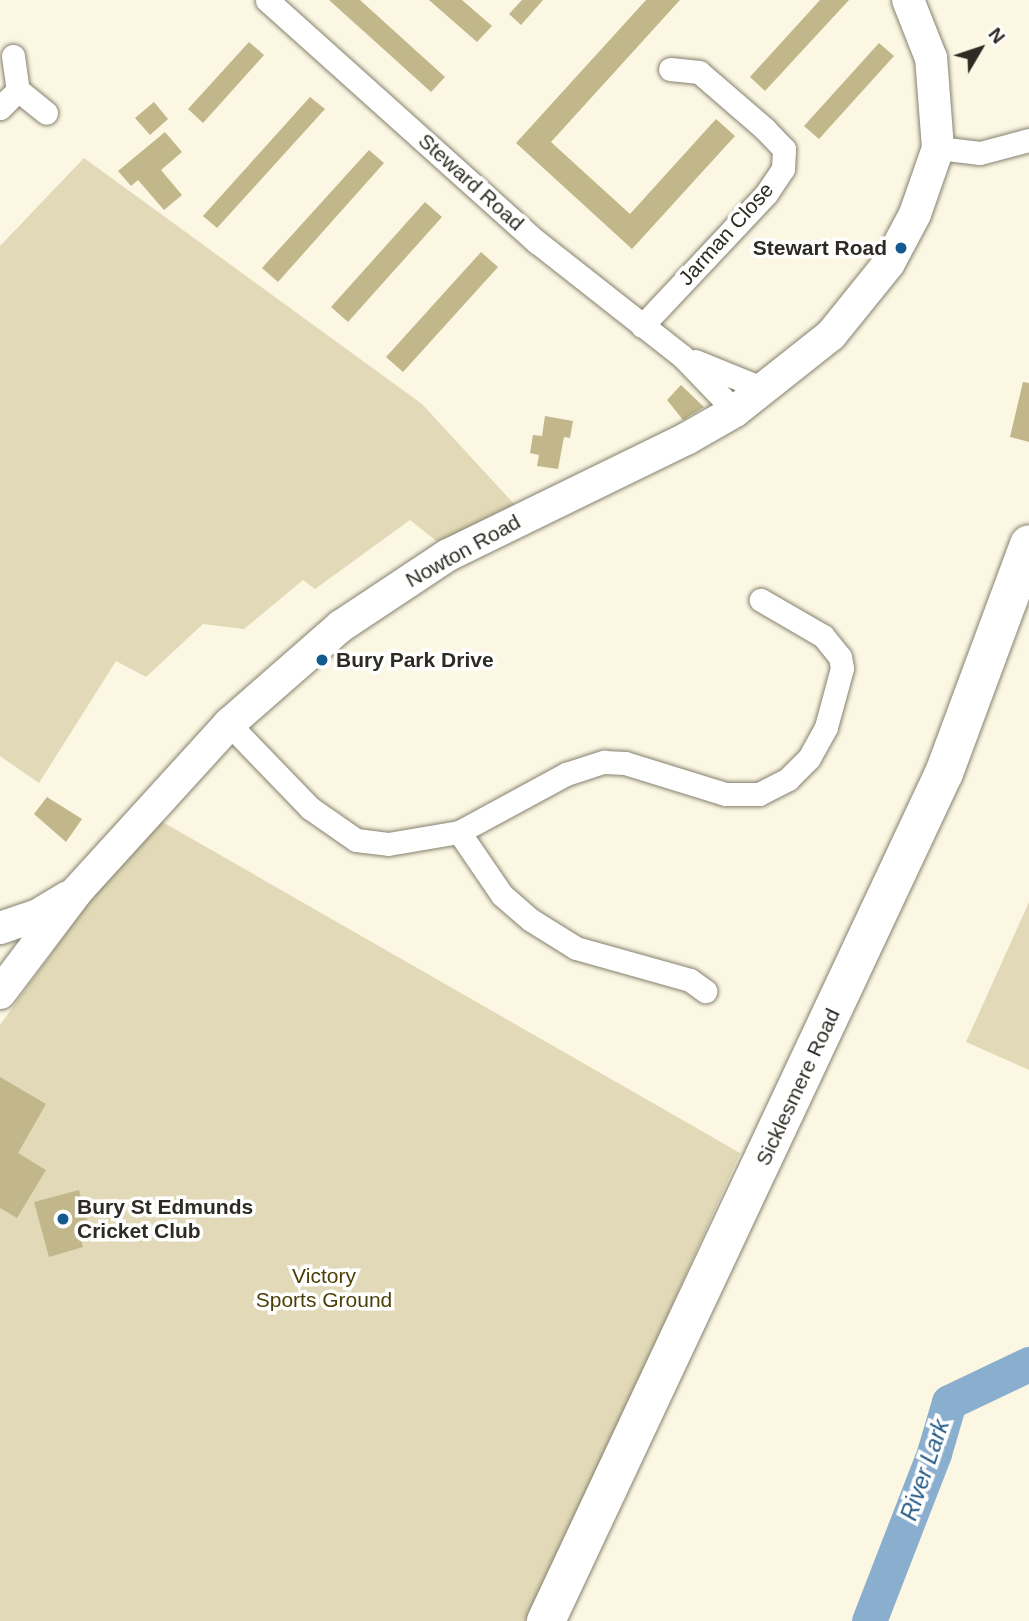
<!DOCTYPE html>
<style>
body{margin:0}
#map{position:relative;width:1029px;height:1621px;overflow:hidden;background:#fcf7e3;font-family:Helvetica,sans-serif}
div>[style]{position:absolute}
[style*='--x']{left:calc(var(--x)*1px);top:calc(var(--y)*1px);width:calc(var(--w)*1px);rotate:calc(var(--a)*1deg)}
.green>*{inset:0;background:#e1d9b7}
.river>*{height:35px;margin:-17.5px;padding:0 17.5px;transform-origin:17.5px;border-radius:17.5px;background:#8aaece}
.building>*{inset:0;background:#c1b78a}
.roads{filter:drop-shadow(0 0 2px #85816f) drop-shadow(0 0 2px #85816f)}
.street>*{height:23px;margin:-11.5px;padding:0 11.5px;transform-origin:11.5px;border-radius:11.5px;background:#fff}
.secondary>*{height:32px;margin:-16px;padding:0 16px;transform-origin:16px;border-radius:16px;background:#fff}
.highway>*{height:38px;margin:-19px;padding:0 19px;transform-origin:19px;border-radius:19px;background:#fff}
.dots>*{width:19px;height:19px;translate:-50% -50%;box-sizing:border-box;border:4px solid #fff;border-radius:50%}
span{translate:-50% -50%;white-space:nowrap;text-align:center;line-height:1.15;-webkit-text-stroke:7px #fff;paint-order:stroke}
.street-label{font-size:21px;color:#2d2b23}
.poi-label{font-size:21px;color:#2d2b23;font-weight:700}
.right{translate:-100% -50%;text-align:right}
.left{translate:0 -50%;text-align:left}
.park-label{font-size:21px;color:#4b3f05}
.water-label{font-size:23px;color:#235a86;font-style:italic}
.north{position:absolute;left:945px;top:14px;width:70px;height:70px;-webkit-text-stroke:5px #fff;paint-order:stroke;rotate:51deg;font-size:19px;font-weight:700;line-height:28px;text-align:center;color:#2d2b23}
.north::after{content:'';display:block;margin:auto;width:24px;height:32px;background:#2d2b23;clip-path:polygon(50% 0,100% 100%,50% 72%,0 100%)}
</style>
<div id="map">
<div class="green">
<div style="clip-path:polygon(84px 158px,422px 404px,517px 507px,439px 543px,410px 520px,315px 589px,303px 580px,244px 629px,203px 624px,146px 677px,116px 661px,39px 783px,0 756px,0 246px)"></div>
<div style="clip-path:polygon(159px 820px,740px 1153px,586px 1499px,525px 1621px,0 1621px,0 1025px,95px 893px)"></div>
<div style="clip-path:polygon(1029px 902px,1029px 1070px,966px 1042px)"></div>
</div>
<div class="river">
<div style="--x:869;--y:1621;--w:180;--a:-68.8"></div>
<div style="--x:934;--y:1453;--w:53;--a:-73.6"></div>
<div style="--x:949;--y:1402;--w:89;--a:-25.4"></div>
</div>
<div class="building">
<div style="clip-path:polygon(329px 0,360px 0,445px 77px,431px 92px)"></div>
<div style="clip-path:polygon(429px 0,462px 0,492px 26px,477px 42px)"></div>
<div style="clip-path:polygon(522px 0,543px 0,521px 25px,509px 14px)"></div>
<div style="clip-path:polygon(646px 0,680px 0,551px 142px,630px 214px,716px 119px,735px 136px,632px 249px,516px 143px)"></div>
<div style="clip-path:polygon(820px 0,849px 0,765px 91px,750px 77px)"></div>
<div style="clip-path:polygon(249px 42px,264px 55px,203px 123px,188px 109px)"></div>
<div style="clip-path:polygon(879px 43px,894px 56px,819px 139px,804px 126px)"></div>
<div style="clip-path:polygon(310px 97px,325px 109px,217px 228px,203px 216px)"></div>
<div style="clip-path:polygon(154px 102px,168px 119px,150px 135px,135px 118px)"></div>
<div style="clip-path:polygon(165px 132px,182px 152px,161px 170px,182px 195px,164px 210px,138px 180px,131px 186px,118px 171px)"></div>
<div style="clip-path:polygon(369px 150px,384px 163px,278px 282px,262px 268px)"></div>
<div style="clip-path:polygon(425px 202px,442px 217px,348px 322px,331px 307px)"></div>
<div style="clip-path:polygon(481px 252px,498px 267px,403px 372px,386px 357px)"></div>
<div style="clip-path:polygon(1023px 382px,1029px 383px,1029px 442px,1010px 437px)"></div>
<div style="clip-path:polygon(681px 385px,704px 407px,683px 420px,667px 400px)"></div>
<div style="clip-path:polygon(545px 416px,573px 421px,570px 438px,564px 437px,558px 469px,537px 466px,539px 455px,530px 453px,533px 435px,542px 436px)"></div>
<div style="clip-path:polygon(47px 797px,82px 819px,66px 842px,34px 814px)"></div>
<div style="clip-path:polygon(0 1077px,46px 1104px,18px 1153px,46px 1170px,17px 1218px,0 1208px)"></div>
<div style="clip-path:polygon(79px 1190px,89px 1225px,77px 1228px,83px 1247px,49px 1257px,34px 1202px)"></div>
</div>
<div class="roads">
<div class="street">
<div style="--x:267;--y:0;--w:363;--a:41.9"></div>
<div style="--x:537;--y:242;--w:184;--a:38.2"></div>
<div style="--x:682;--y:356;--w:76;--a:46.1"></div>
<div style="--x:13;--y:56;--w:34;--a:82"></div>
<div style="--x:18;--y:90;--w:36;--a:39"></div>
<div style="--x:0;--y:108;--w:25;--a:-45"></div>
<div style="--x:938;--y:148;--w:42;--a:6.8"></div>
<div style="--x:980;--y:153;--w:51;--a:-14.9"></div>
<div style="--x:642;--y:326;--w:181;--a:-46.8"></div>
<div style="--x:766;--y:194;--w:30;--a:-56"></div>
<div style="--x:783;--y:169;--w:20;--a:-87"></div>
<div style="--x:784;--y:149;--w:28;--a:-134"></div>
<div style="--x:765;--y:129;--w:87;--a:-139.2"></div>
<div style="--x:699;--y:72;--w:29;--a:-174"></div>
<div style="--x:695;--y:361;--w:74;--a:22.1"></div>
<div style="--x:229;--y:724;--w:117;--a:46"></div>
<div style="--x:310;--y:808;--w:56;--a:34.8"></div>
<div style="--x:356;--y:840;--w:32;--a:7"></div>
<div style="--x:388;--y:844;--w:72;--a:-9.6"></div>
<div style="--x:459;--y:832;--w:122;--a:-28.5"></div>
<div style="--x:566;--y:774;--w:40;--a:-18"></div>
<div style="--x:604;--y:762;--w:21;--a:3"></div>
<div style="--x:625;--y:763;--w:105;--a:17.2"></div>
<div style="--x:725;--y:794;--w:34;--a:0"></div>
<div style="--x:759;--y:794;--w:33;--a:-27"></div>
<div style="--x:788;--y:779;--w:30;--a:-45"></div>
<div style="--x:809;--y:758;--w:35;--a:-61"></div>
<div style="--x:826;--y:727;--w:61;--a:-74.8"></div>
<div style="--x:842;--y:668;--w:11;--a:-100"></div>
<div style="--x:840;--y:657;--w:27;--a:-129"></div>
<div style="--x:823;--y:636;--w:72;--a:-149.9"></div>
<div style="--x:459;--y:832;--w:76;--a:55.7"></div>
<div style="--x:502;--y:895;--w:38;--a:41"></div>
<div style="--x:531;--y:920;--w:53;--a:31.9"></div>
<div style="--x:576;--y:948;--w:118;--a:15.7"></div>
<div style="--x:690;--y:980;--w:19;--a:36"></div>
</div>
<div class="secondary">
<div style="--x:0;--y:928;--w:40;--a:-18.9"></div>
<div style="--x:38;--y:915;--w:35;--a:-31"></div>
<div style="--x:0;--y:993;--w:129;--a:-52.9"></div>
<div style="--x:78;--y:890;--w:224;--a:-47.7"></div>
<div style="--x:229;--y:724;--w:149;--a:-41.2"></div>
<div style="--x:341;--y:626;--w:128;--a:-33.6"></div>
<div style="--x:448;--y:555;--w:265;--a:-26"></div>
<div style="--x:686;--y:439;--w:56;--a:-29.7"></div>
<div style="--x:735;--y:411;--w:122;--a:-38.4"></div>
<div style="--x:831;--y:335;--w:92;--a:-51.1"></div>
<div style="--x:889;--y:263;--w:55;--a:-62"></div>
<div style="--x:915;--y:214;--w:70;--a:-70.8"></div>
<div style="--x:938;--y:148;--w:90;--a:-94.4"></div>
<div style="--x:931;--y:58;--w:62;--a:-111.6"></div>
</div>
<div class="highway">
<div style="--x:546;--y:1621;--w:937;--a:-64.86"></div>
<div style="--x:944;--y:773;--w:244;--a:-69.6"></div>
</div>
</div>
<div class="dots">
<div style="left:901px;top:248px;background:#135b8f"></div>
<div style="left:322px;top:660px;background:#135b8f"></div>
<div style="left:63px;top:1219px;background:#135b8f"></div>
</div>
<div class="street-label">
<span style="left:471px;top:182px;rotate:42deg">Steward Road</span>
<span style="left:726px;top:234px;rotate:-48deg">Jarman Close</span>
<span style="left:463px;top:551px;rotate:-29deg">Nowton Road</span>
<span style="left:798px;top:1087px;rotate:-65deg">Sicklesmere Road</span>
</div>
<div class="poi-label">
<span class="right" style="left:887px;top:248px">Stewart Road</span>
<span class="left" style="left:336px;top:660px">Bury Park Drive</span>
<span class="left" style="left:77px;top:1219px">Bury St Edmunds<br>Cricket Club</span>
</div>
<div class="park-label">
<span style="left:324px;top:1288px">Victory<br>Sports Ground</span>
</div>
<div class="water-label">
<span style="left:925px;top:1470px;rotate:-71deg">River Lark</span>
</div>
<div class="north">N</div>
</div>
